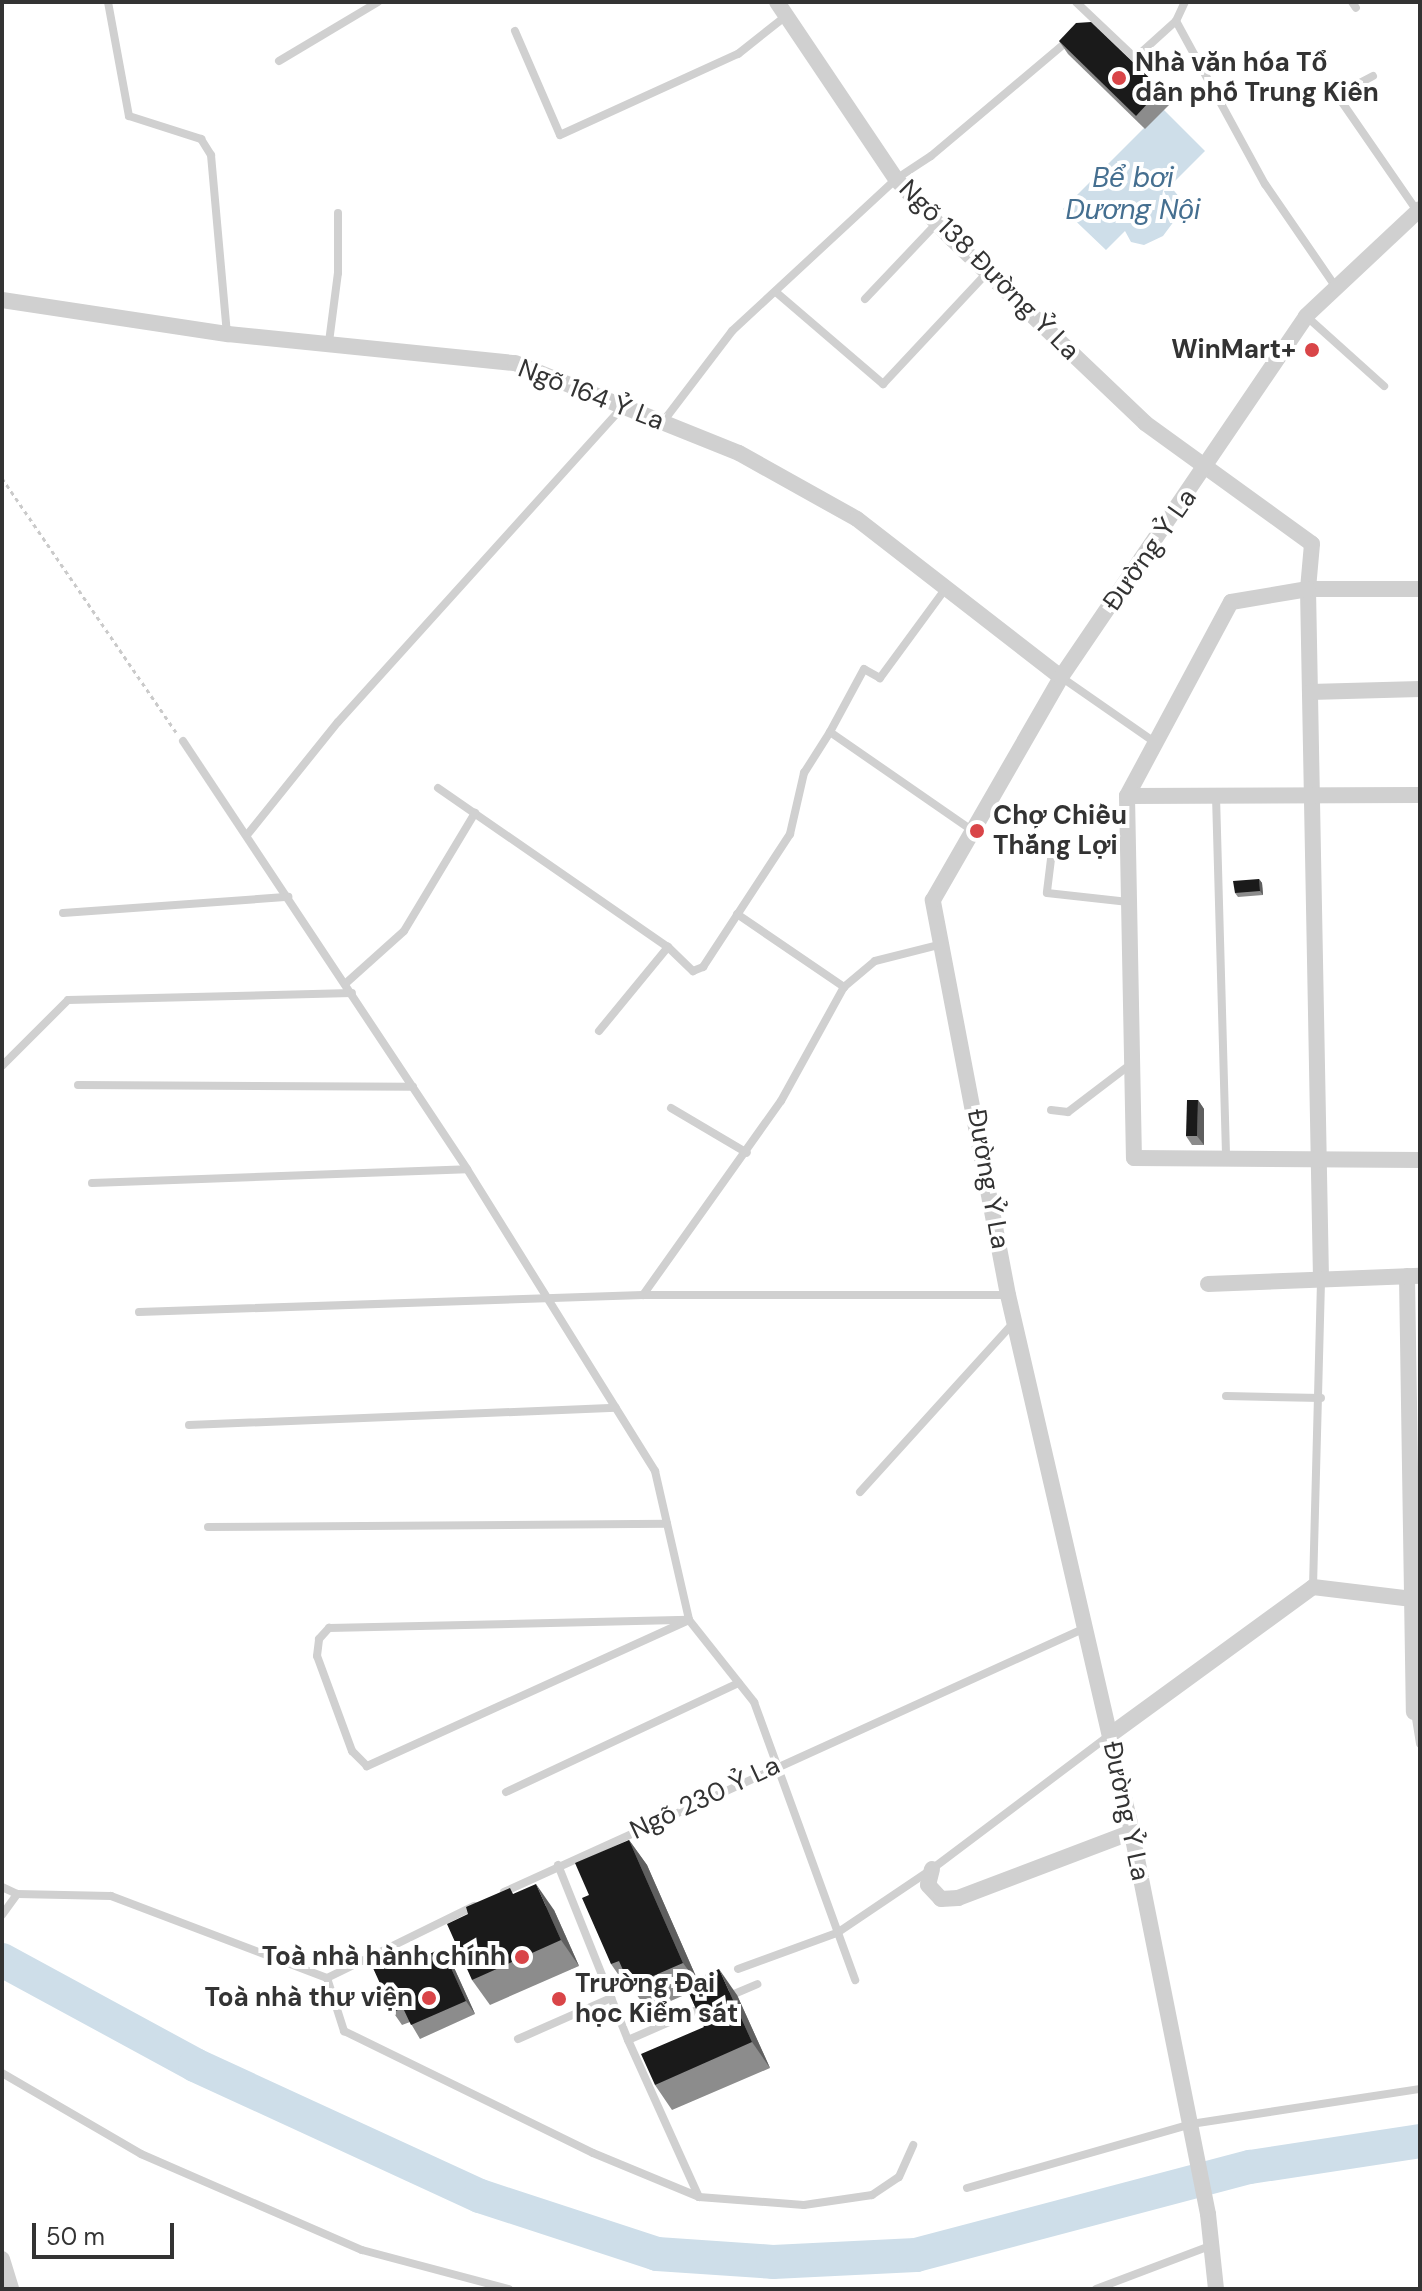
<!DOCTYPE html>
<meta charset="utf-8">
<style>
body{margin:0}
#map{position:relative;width:1422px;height:2291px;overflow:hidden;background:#fff;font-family:"DM Sans",sans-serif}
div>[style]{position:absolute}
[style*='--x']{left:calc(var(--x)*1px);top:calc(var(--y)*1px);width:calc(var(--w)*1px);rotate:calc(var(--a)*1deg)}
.water>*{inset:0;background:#cedee9}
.river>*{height:34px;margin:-17px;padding:0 17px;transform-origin:17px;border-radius:17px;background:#cedee9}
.path>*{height:3px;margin-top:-1.5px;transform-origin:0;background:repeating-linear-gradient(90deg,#cacaca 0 4px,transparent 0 8px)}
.service>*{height:8px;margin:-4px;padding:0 4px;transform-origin:4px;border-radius:4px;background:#d0d0d0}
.minor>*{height:16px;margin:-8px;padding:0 8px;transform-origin:8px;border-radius:8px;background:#d0d0d0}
.wall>*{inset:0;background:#8c8c8c}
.shaded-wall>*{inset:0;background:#5f5f5f}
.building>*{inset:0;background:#1a1a1a}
.dots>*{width:22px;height:22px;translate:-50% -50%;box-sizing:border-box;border:4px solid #fff;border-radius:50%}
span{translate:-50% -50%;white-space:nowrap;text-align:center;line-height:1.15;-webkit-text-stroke:8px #fff;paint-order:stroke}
.poi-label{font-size:26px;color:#333;font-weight:700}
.left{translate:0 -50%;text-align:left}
.right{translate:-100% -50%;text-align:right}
.street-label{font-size:26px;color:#333}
.water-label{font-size:28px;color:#456f90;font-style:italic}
.frame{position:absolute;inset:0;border:4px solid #333;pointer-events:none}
.scale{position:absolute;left:32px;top:2223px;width:142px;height:36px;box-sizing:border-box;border:4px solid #333;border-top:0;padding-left:10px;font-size:24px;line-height:28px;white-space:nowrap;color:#333;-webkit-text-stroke:6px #fff;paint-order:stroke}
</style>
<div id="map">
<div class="water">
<div style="clip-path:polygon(1163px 109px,1205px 151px,1170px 186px,1186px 205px,1163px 236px,1144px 245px,1131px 242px,1125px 231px,1106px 250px,1063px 209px)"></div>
</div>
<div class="river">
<div style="--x:2;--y:1960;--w:220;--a:28.5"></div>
<div style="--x:195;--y:2065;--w:314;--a:24.7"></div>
<div style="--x:480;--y:2196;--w:186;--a:18.1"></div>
<div style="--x:657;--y:2254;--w:116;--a:3.9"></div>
<div style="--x:773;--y:2262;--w:143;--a:-2.8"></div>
<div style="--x:916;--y:2255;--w:345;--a:-14.8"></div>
<div style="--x:1250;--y:2167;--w:172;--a:-8.7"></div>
</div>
<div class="path">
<div style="--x:2;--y:478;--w:308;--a:55.6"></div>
</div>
<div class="service">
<div style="--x:108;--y:2;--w:116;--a:79.6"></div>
<div style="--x:129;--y:116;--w:76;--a:17.7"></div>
<div style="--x:201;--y:139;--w:19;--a:58"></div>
<div style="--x:211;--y:155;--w:179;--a:84.9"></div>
<div style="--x:1076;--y:2;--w:81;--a:43.5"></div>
<div style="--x:1135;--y:58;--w:55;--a:-42.1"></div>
<div style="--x:1176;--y:21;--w:21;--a:-65"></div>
<div style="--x:1352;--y:2;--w:7;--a:56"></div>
<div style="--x:1176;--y:21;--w:186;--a:61.4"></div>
<div style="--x:1265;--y:184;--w:124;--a:55.5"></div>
<div style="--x:515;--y:31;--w:113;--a:66.6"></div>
<div style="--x:560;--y:135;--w:196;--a:-24.5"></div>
<div style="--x:738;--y:54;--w:61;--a:-38.4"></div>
<div style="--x:279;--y:61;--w:115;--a:-30.8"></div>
<div style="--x:1373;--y:76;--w:41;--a:152.2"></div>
<div style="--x:1337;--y:95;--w:141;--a:55.4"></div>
<div style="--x:777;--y:293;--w:140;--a:40.6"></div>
<div style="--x:883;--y:384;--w:152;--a:-46.9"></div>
<div style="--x:865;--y:299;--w:105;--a:-46.5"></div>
<div style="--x:1306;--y:316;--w:105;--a:41.9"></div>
<div style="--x:329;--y:342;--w:70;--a:-82.6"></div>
<div style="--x:338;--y:273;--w:60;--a:-90"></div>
<div style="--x:662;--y:423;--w:116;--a:-52.7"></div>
<div style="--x:732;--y:331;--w:224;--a:-42.8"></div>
<div style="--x:896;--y:179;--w:42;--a:-33.3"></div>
<div style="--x:931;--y:156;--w:182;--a:-40.1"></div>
<div style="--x:946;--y:588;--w:112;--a:126.3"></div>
<div style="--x:880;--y:678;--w:18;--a:-151"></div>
<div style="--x:864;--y:669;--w:72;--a:118.4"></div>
<div style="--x:830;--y:732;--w:170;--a:34.7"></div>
<div style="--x:1061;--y:677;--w:116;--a:34.8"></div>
<div style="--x:183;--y:741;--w:514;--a:56.43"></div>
<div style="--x:467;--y:1169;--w:356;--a:58.1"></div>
<div style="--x:655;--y:1471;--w:153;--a:77.1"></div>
<div style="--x:689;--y:1620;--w:105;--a:51.6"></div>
<div style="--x:754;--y:1702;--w:296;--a:70"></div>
<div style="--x:438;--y:788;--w:280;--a:34.7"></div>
<div style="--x:668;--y:947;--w:35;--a:44"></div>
<div style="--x:693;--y:971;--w:11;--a:-22"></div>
<div style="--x:703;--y:967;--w:159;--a:-56.8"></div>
<div style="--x:790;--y:834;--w:63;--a:-77.1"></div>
<div style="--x:804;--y:773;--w:49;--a:-57.6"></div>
<div style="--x:1216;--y:796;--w:363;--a:88.4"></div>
<div style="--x:247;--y:835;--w:145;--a:-51.2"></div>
<div style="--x:338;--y:722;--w:426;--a:-47.9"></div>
<div style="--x:1051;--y:859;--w:34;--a:97"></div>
<div style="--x:1047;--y:893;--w:82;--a:6.3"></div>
<div style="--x:63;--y:913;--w:226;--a:-4.1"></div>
<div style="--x:737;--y:914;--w:130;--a:34.3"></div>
<div style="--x:345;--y:984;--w:79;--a:-41.9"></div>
<div style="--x:404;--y:931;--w:138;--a:-59"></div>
<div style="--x:599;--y:1031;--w:109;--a:-50.6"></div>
<div style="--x:2;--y:1066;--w:93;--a:-45"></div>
<div style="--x:68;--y:1000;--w:284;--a:-1.4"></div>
<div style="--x:78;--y:1085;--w:335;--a:0.3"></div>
<div style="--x:671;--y:1108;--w:88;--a:30.6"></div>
<div style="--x:1051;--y:1110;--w:17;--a:7"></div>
<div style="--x:1068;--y:1112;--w:79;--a:-37.3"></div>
<div style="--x:92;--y:1183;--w:375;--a:-2.1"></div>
<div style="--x:643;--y:1295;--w:238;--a:-54.6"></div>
<div style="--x:781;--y:1101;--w:130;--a:-61.1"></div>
<div style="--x:844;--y:987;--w:40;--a:-40"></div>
<div style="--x:875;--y:961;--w:69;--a:-14.2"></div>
<div style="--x:139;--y:1312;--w:504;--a:-1.93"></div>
<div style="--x:643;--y:1295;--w:365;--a:0"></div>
<div style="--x:1226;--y:1396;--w:95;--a:1.2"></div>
<div style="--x:189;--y:1425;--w:427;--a:-2.3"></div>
<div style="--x:860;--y:1492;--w:229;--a:-47.8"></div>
<div style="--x:208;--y:1527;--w:459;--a:-0.4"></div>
<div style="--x:1313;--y:1587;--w:307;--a:-88.5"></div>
<div style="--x:689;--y:1620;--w:354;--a:155.6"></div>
<div style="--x:367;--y:1766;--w:21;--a:-135"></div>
<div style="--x:352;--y:1751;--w:101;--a:-110.2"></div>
<div style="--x:317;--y:1656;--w:17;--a:-83"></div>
<div style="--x:319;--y:1639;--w:15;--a:-48"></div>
<div style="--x:329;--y:1628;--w:360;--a:-1.3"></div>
<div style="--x:1415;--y:1712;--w:32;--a:81"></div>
<div style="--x:506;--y:1792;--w:257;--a:-25.1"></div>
<div style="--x:558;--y:1865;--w:188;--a:68.2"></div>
<div style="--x:628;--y:2040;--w:172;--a:65.7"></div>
<div style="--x:2;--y:1887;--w:17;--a:25"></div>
<div style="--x:17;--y:1894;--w:94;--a:1.2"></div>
<div style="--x:111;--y:1896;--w:231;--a:20.8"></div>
<div style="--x:504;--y:1892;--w:638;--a:-24.44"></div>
<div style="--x:2;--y:1915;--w:26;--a:-54"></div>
<div style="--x:738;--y:1969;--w:105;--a:-20"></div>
<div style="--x:837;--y:1933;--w:115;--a:-34"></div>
<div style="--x:932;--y:1869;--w:223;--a:-37"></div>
<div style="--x:327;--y:1978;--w:164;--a:-26.1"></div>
<div style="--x:327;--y:1978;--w:56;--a:72.2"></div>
<div style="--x:344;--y:2031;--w:277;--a:26.1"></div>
<div style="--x:593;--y:2153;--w:115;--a:22.5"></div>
<div style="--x:699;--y:2197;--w:105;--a:4.4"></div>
<div style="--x:804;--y:2205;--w:69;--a:-8.4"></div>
<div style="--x:872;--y:2195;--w:32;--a:-34"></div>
<div style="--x:899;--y:2177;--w:35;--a:-66"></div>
<div style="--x:727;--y:1997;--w:33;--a:-23"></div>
<div style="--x:518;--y:2039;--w:102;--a:-23.8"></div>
<div style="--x:628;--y:2040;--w:83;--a:-23.5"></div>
<div style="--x:2;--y:2073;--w:161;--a:30.2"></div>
<div style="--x:141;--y:2154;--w:241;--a:23.5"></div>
<div style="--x:362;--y:2250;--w:152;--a:14.9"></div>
<div style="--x:967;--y:2188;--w:233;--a:-15.9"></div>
<div style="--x:1191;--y:2124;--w:232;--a:-8.7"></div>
<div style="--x:1096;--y:2289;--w:122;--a:-20.7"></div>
</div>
<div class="minor">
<div style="--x:777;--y:2;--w:213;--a:56.1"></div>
<div style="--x:896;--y:179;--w:82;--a:47"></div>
<div style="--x:952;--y:239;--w:267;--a:43.6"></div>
<div style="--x:1145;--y:423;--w:206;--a:35.9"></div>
<div style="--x:1312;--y:544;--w:45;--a:95.1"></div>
<div style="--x:1308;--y:589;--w:688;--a:88.92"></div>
<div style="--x:2;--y:300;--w:229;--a:8.6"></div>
<div style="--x:228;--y:334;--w:288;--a:5.8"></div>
<div style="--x:515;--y:363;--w:241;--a:21.9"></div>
<div style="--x:739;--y:453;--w:135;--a:29.2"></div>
<div style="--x:857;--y:519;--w:258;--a:37.8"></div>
<div style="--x:1420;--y:589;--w:112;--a:180"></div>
<div style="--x:1308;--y:589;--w:78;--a:170.4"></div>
<div style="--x:1231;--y:602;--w:220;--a:118.2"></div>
<div style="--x:1127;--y:796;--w:362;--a:88.9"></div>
<div style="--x:1134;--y:1158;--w:286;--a:0.4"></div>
<div style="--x:1310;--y:692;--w:110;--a:-1.6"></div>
<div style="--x:1127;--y:796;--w:293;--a:-0.2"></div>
<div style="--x:1407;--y:1276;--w:436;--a:89.1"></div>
<div style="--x:1208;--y:1284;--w:212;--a:-2.2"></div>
<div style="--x:1110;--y:1735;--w:251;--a:-36.1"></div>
<div style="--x:1313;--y:1587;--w:100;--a:6.9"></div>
<div style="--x:932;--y:1869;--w:16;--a:104"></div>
<div style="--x:928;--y:1885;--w:19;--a:47"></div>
<div style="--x:941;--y:1899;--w:17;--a:-3"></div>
<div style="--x:958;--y:1898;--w:186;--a:-20.8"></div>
<div style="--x:2;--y:2259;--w:31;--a:73"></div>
<div style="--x:1216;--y:2289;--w:75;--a:-96.1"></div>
<div style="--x:1208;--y:2214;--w:389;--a:-101.3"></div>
<div style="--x:1132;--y:1832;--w:551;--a:-103"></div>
<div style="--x:1008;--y:1295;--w:402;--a:-100.8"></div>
<div style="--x:933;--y:900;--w:257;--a:-60.1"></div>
<div style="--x:1061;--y:677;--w:436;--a:-55.8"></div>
<div style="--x:1306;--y:316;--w:156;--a:-43.2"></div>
</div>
<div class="wall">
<div style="clip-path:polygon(1059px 41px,1161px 89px,1171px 103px,1145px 129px,1068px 54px)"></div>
<div style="clip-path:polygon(1259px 879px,1262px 883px,1263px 895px,1238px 897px,1235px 893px)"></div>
<div style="clip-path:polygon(1198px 1100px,1204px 1109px,1204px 1145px,1192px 1145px,1186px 1136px)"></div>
<div style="clip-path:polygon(629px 1840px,647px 1865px,697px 1979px,737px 1995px,770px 2068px,672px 2110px,655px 2085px,704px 2027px,689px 1993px,648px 2011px,632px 1988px,629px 1990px,611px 1964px,589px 1895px)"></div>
<div style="clip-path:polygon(515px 1894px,554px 1910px,579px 1966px,490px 2005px,472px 1980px)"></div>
<div style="clip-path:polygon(417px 1949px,422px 1957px,451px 1961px,475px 2014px,420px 2039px,410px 2022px,402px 2025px,393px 2012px)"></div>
</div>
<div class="shaded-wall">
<div style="clip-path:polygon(1259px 879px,1262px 883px,1263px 895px,1260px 891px)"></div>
<div style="clip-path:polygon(1198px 1100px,1204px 1109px,1204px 1145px,1197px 1136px)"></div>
<div style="clip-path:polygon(629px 1840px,647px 1865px,701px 1988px,683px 1963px)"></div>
<div style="clip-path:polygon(536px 1884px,554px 1910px,579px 1966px,561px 1940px)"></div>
<div style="clip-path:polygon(442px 1948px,451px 1961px,475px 2014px,466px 2001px)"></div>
<div style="clip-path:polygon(719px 1969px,737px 1995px,770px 2068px,752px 2042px)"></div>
</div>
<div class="building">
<div style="clip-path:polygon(1091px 22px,1161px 89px,1136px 116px,1059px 41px,1076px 23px)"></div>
<div style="clip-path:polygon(1259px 879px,1260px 891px,1235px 893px,1233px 881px)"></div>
<div style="clip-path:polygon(1187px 1100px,1198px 1100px,1197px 1136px,1186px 1136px)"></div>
<div style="clip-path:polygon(629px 1840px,683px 1963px,630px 1986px,619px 1961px,611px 1964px,582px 1898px,589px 1895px,575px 1863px)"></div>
<div style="clip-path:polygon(536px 1884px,561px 1940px,472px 1980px,447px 1924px,468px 1914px,466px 1907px,510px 1888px,513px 1894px)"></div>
<div style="clip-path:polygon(442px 1948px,466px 2001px,411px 2025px,403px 2008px,393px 2012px,373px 1968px,417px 1949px,421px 1958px)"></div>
<div style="clip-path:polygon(719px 1969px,752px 2042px,655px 2085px,641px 2054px,704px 2027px,685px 1984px)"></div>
</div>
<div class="dots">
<div style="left:1119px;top:78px;background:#d94548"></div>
<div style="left:1312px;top:350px;background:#d94548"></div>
<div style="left:977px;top:831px;background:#d94548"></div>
<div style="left:522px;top:1957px;background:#d94548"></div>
<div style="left:429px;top:1998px;background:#d94548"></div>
<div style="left:559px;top:1999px;background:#d94548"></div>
</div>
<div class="poi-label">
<span class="left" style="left:1135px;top:78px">Nhà văn hóa Tổ<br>dân phố Trung Kiên</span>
<span class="right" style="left:1296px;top:350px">WinMart+</span>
<span class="left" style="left:993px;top:831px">Chợ Chiều<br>Thắng Lợi</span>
<span class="right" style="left:506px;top:1957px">Toà nhà hành chính</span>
<span class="left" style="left:575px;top:1999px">Trường Đại<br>học Kiểm sát</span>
<span class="right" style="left:413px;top:1998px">Toà nhà thư viện</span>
</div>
<div class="street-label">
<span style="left:989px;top:270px;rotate:45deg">Ngõ 138 Đường Ỷ La</span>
<span style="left:591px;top:395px;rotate:21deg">Ngõ 164 Ỷ La</span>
<span style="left:1150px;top:550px;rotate:-55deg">Đường Ỷ La</span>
<span style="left:988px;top:1179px;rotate:80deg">Đường Ỷ La</span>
<span style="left:705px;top:1798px;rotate:-25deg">Ngõ 230 Ỷ La</span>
<span style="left:1126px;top:1811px;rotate:78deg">Đường Ỷ La</span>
</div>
<div class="water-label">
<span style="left:1133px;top:194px">Bể bơi<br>Dương Nội</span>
</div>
<div class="frame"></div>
<div class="scale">50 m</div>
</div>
